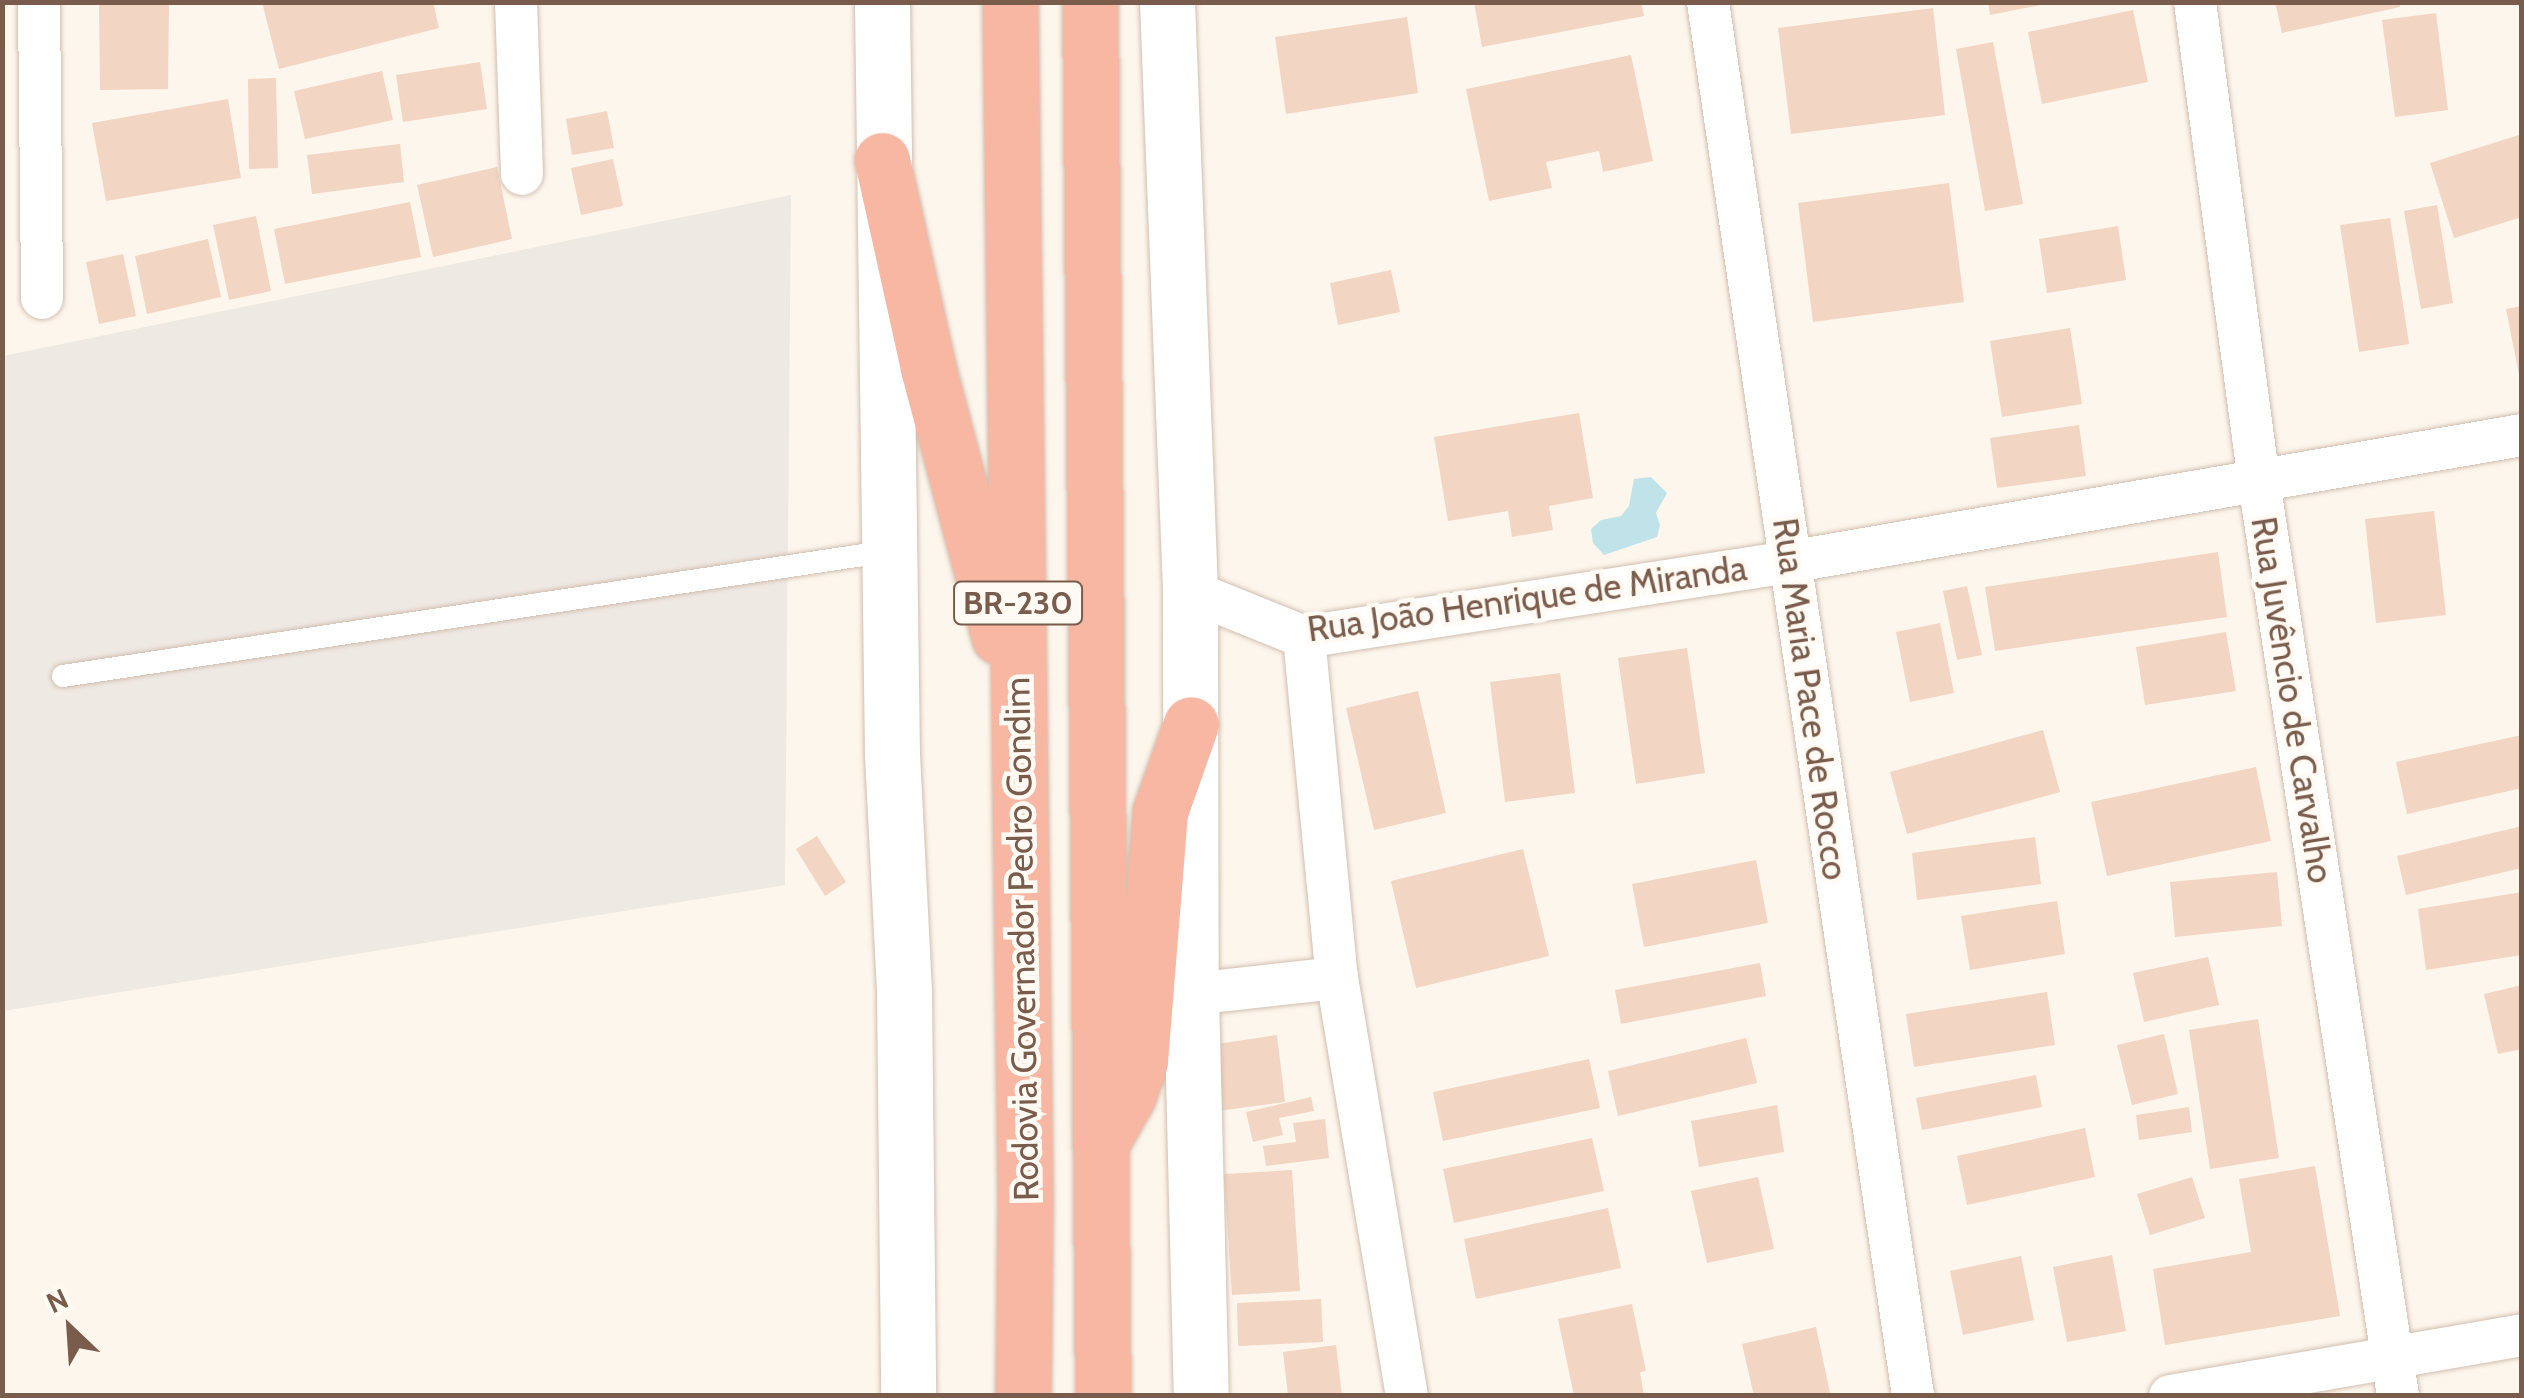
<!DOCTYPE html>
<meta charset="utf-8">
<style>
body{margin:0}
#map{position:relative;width:2524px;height:1398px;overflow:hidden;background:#fdf6ec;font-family:Cabin,sans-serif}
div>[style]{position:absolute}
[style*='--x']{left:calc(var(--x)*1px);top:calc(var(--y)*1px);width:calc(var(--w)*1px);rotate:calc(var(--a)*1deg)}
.industrial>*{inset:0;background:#efe9e4}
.water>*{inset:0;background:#bfe3e8}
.building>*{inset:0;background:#f3d5c3}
.roads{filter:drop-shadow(0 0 2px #d1beb0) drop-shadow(0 0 2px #d1beb0)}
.lane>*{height:22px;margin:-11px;padding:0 11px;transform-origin:11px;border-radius:11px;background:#fff}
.street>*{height:42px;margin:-21px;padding:0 21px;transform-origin:21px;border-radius:21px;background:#fff}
.secondary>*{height:55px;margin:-27.5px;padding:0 27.5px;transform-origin:27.5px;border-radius:27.5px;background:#fff}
.highway>*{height:55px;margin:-27.5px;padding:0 27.5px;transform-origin:27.5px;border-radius:27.5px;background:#f7b7a3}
span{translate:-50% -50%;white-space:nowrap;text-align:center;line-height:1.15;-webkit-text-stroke:9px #fffaf3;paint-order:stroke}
.shield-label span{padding:2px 8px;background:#fffaf3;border:2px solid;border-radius:8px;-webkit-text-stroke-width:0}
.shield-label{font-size:32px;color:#7a5c4d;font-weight:700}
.street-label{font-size:35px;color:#7a5c4d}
.frame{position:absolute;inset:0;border:5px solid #7a5c4d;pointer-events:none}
.north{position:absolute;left:20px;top:1278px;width:100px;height:100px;-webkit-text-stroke:8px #fffaf3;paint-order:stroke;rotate:335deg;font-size:28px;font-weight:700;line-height:40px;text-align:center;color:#7a5c4d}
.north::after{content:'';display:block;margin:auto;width:35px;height:45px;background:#7a5c4d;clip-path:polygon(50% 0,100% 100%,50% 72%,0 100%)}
</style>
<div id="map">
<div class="industrial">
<div style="clip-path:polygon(791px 195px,785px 885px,3px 1011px,3px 356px)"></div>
</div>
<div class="water">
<div style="clip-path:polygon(1651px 477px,1667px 493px,1656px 513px,1660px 525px,1657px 537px,1604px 555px,1593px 543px,1591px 529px,1601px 520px,1621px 516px,1629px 506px,1634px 479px)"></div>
</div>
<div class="building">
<div style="clip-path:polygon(99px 2px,169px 2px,168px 89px,100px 90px)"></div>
<div style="clip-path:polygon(262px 2px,433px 2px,439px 28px,279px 69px)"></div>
<div style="clip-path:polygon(1474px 2px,1641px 2px,1644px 16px,1482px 47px)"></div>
<div style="clip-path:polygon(1988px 2px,2046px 2px,2046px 4px,1990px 15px)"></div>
<div style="clip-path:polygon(2275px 2px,2399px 2px,2400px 7px,2282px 33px)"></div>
<div style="clip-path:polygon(1933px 8px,1945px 115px,1791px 134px,1778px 28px)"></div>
<div style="clip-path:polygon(2133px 10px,2148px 82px,2042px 104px,2028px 32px)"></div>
<div style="clip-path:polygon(2436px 13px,2448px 110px,2395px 117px,2382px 20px)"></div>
<div style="clip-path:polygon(1407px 17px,1418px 93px,1286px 114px,1275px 37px)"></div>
<div style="clip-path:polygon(1993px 42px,2023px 204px,1985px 211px,1956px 49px)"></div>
<div style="clip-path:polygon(1631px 55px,1653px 161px,1603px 172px,1599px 151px,1546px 162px,1552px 188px,1489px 201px,1466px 89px)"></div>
<div style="clip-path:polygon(480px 62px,487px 109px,403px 122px,396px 75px)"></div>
<div style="clip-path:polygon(382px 71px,393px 120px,305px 139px,294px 91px)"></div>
<div style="clip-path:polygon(276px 78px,278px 168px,249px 169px,248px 79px)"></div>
<div style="clip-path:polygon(228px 99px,241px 178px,106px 201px,92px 123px)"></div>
<div style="clip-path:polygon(607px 111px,614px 148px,572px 155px,566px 119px)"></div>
<div style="clip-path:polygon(2522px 134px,2522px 217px,2454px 238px,2430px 163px)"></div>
<div style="clip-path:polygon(400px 144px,404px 182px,312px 194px,307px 155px)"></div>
<div style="clip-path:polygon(613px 159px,623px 206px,581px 215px,571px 168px)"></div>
<div style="clip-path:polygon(497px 167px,512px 239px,433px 257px,417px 185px)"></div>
<div style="clip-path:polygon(1949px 183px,1964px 302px,1813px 322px,1798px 203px)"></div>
<div style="clip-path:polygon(410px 202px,421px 257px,285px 284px,274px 229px)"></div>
<div style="clip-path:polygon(2437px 205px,2453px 303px,2421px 309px,2404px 211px)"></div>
<div style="clip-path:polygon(256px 216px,271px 291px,229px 300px,213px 225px)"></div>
<div style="clip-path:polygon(2390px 218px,2409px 344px,2359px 352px,2340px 225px)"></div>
<div style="clip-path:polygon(2118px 226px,2126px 280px,2047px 293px,2039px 239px)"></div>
<div style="clip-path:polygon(208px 239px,221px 297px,147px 314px,135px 256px)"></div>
<div style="clip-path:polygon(123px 254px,136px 316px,99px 324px,86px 262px)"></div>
<div style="clip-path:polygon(1391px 270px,1400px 312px,1338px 325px,1330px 283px)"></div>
<div style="clip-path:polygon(2522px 306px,2522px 380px,2520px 380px,2506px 309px)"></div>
<div style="clip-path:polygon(2070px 328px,2082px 404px,2002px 417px,1990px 341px)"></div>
<div style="clip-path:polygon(1579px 413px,1593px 498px,1549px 506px,1553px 530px,1512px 537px,1508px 511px,1448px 521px,1434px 437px)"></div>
<div style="clip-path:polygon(2079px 425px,2086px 476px,1997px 488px,1990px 438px)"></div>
<div style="clip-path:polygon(2434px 511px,2446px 615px,2376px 623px,2365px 519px)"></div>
<div style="clip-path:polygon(2218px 552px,2227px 617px,1995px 651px,1985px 587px)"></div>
<div style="clip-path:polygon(1967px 586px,1982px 655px,1957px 660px,1943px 591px)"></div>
<div style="clip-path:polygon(1940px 623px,1954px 693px,1910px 702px,1896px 632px)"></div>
<div style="clip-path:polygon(2226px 632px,2236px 691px,2145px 705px,2136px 647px)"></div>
<div style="clip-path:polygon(1687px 648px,1705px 773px,1636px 784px,1618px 658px)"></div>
<div style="clip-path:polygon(1560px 673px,1575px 793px,1505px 802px,1490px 682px)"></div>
<div style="clip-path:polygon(1418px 691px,1446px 813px,1374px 830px,1346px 708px)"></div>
<div style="clip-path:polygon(2043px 730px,2060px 792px,1907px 834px,1890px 772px)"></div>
<div style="clip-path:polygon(2522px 735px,2522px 788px,2407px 814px,2396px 762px)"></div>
<div style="clip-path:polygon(2256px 767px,2271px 841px,2107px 876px,2091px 802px)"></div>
<div style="clip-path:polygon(2522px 826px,2522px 868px,2406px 895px,2397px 856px)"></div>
<div style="clip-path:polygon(817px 836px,846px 882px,825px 896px,796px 849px)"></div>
<div style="clip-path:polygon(2035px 837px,2041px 884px,1917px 900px,1912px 853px)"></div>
<div style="clip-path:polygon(1523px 849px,1549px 956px,1416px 988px,1391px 881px)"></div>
<div style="clip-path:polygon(1756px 860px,1768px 923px,1644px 947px,1632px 884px)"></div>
<div style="clip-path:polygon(2277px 872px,2282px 926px,2175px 937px,2170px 882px)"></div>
<div style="clip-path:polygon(2522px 892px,2522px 955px,2426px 970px,2418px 909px)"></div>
<div style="clip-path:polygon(2057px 901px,2065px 954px,1970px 970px,1961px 916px)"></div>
<div style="clip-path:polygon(2208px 957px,2219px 1005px,2144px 1022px,2133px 973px)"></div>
<div style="clip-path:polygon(1760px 963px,1766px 996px,1621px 1024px,1615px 990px)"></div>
<div style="clip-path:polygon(2522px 985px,2522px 1049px,2498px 1054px,2484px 994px)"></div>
<div style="clip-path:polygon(2047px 992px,2055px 1045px,1914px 1067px,1906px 1014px)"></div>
<div style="clip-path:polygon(2258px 1019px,2279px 1158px,2210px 1169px,2189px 1030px)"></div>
<div style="clip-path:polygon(2164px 1034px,2178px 1094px,2132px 1105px,2117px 1045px)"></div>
<div style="clip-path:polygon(1277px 1035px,1285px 1102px,1218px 1111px,1210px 1045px)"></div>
<div style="clip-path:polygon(1746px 1038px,1757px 1083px,1618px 1116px,1608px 1071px)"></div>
<div style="clip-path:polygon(1589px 1059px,1600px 1108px,1443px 1141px,1433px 1092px)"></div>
<div style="clip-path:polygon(2036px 1075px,2042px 1107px,1922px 1130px,1916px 1098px)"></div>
<div style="clip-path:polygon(1311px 1097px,1314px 1111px,1279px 1118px,1283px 1135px,1253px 1142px,1246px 1112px)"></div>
<div style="clip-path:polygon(1777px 1105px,1784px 1152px,1699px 1167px,1691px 1121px)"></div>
<div style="clip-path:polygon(2189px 1107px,2192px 1132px,2139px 1140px,2136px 1115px)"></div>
<div style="clip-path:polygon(1325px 1119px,1329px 1158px,1266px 1166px,1263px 1146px,1296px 1142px,1293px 1123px)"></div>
<div style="clip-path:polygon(2085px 1128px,2095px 1177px,1967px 1205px,1957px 1156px)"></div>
<div style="clip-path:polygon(1592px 1138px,1604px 1191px,1454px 1223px,1443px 1169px)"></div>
<div style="clip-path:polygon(2315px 1166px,2340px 1316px,2165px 1345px,2153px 1269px,2251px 1252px,2239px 1179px)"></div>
<div style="clip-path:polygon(1292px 1170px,1300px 1291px,1232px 1295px,1224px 1174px)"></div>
<div style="clip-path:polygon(1758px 1177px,1774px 1249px,1707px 1263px,1691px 1191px)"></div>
<div style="clip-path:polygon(2192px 1177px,2205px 1218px,2150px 1235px,2137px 1194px)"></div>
<div style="clip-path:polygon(1608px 1208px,1621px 1268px,1476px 1299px,1464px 1239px)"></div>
<div style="clip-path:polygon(2112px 1255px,2126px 1331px,2067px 1342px,2053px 1267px)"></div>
<div style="clip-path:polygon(2021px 1256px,2034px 1320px,1963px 1335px,1950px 1271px)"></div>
<div style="clip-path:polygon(1321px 1299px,1323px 1342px,1238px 1346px,1237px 1303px)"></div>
<div style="clip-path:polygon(1632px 1304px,1646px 1371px,1640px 1372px,1644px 1396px,1574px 1396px,1558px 1319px)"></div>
<div style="clip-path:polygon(1816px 1327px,1830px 1393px,1754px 1396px,1742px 1344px)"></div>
<div style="clip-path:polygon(1336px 1345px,1342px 1396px,1288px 1396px,1283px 1352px)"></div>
</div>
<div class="roads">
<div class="lane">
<div style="--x:63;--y:676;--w:836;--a:-8.6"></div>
</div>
<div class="street">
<div style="--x:39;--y:2;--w:296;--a:89.4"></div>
<div style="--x:516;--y:2;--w:172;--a:88"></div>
<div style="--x:1708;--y:2;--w:1409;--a:81.63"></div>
<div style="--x:2195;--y:2;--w:484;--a:82.4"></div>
<div style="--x:2259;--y:482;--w:925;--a:81.35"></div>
<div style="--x:1190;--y:591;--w:123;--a:22"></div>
<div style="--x:1304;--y:637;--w:491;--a:-8.8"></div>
<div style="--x:1789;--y:562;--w:744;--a:-9.83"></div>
<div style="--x:1304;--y:637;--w:343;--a:84.5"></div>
<div style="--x:1337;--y:978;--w:424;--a:80.5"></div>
<div style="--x:1191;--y:994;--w:147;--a:-6.3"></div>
<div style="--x:2170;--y:1396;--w:357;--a:-9.8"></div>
</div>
<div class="secondary">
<div style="--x:882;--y:2;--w:752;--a:89.24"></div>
<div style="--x:892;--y:754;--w:238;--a:87.1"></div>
<div style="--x:904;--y:992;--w:404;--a:89.4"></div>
<div style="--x:1167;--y:2;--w:589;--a:87.76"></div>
<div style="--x:1190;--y:591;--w:403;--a:89.9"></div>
<div style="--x:1191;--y:994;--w:402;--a:88.6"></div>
</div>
<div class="highway">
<div style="--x:1010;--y:2;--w:1201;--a:89.28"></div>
<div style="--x:1025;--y:1203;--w:193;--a:90.6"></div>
<div style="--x:1090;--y:2;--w:1394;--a:89.47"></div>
<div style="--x:882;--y:160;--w:213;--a:77.5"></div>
<div style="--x:928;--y:368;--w:278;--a:75.2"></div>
<div style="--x:1100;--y:1145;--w:56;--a:-60.3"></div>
<div style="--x:1128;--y:1096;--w:37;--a:-71"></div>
<div style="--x:1140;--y:1061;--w:250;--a:-85.4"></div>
<div style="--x:1160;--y:812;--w:93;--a:-70.6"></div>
</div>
</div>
<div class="shield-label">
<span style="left:1018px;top:603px">BR-230</span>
</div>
<div class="street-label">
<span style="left:1527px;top:599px;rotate:-8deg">Rua João Henrique de Miranda</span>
<span style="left:1810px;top:699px;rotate:82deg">Rua Maria Pace de Rocco</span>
<span style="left:2292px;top:700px;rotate:81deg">Rua Juvêncio de Carvalho</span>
<span style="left:1022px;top:939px;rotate:-91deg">Rodovia Governador Pedro Gondim</span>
</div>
<div class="frame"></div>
<div class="north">N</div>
</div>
